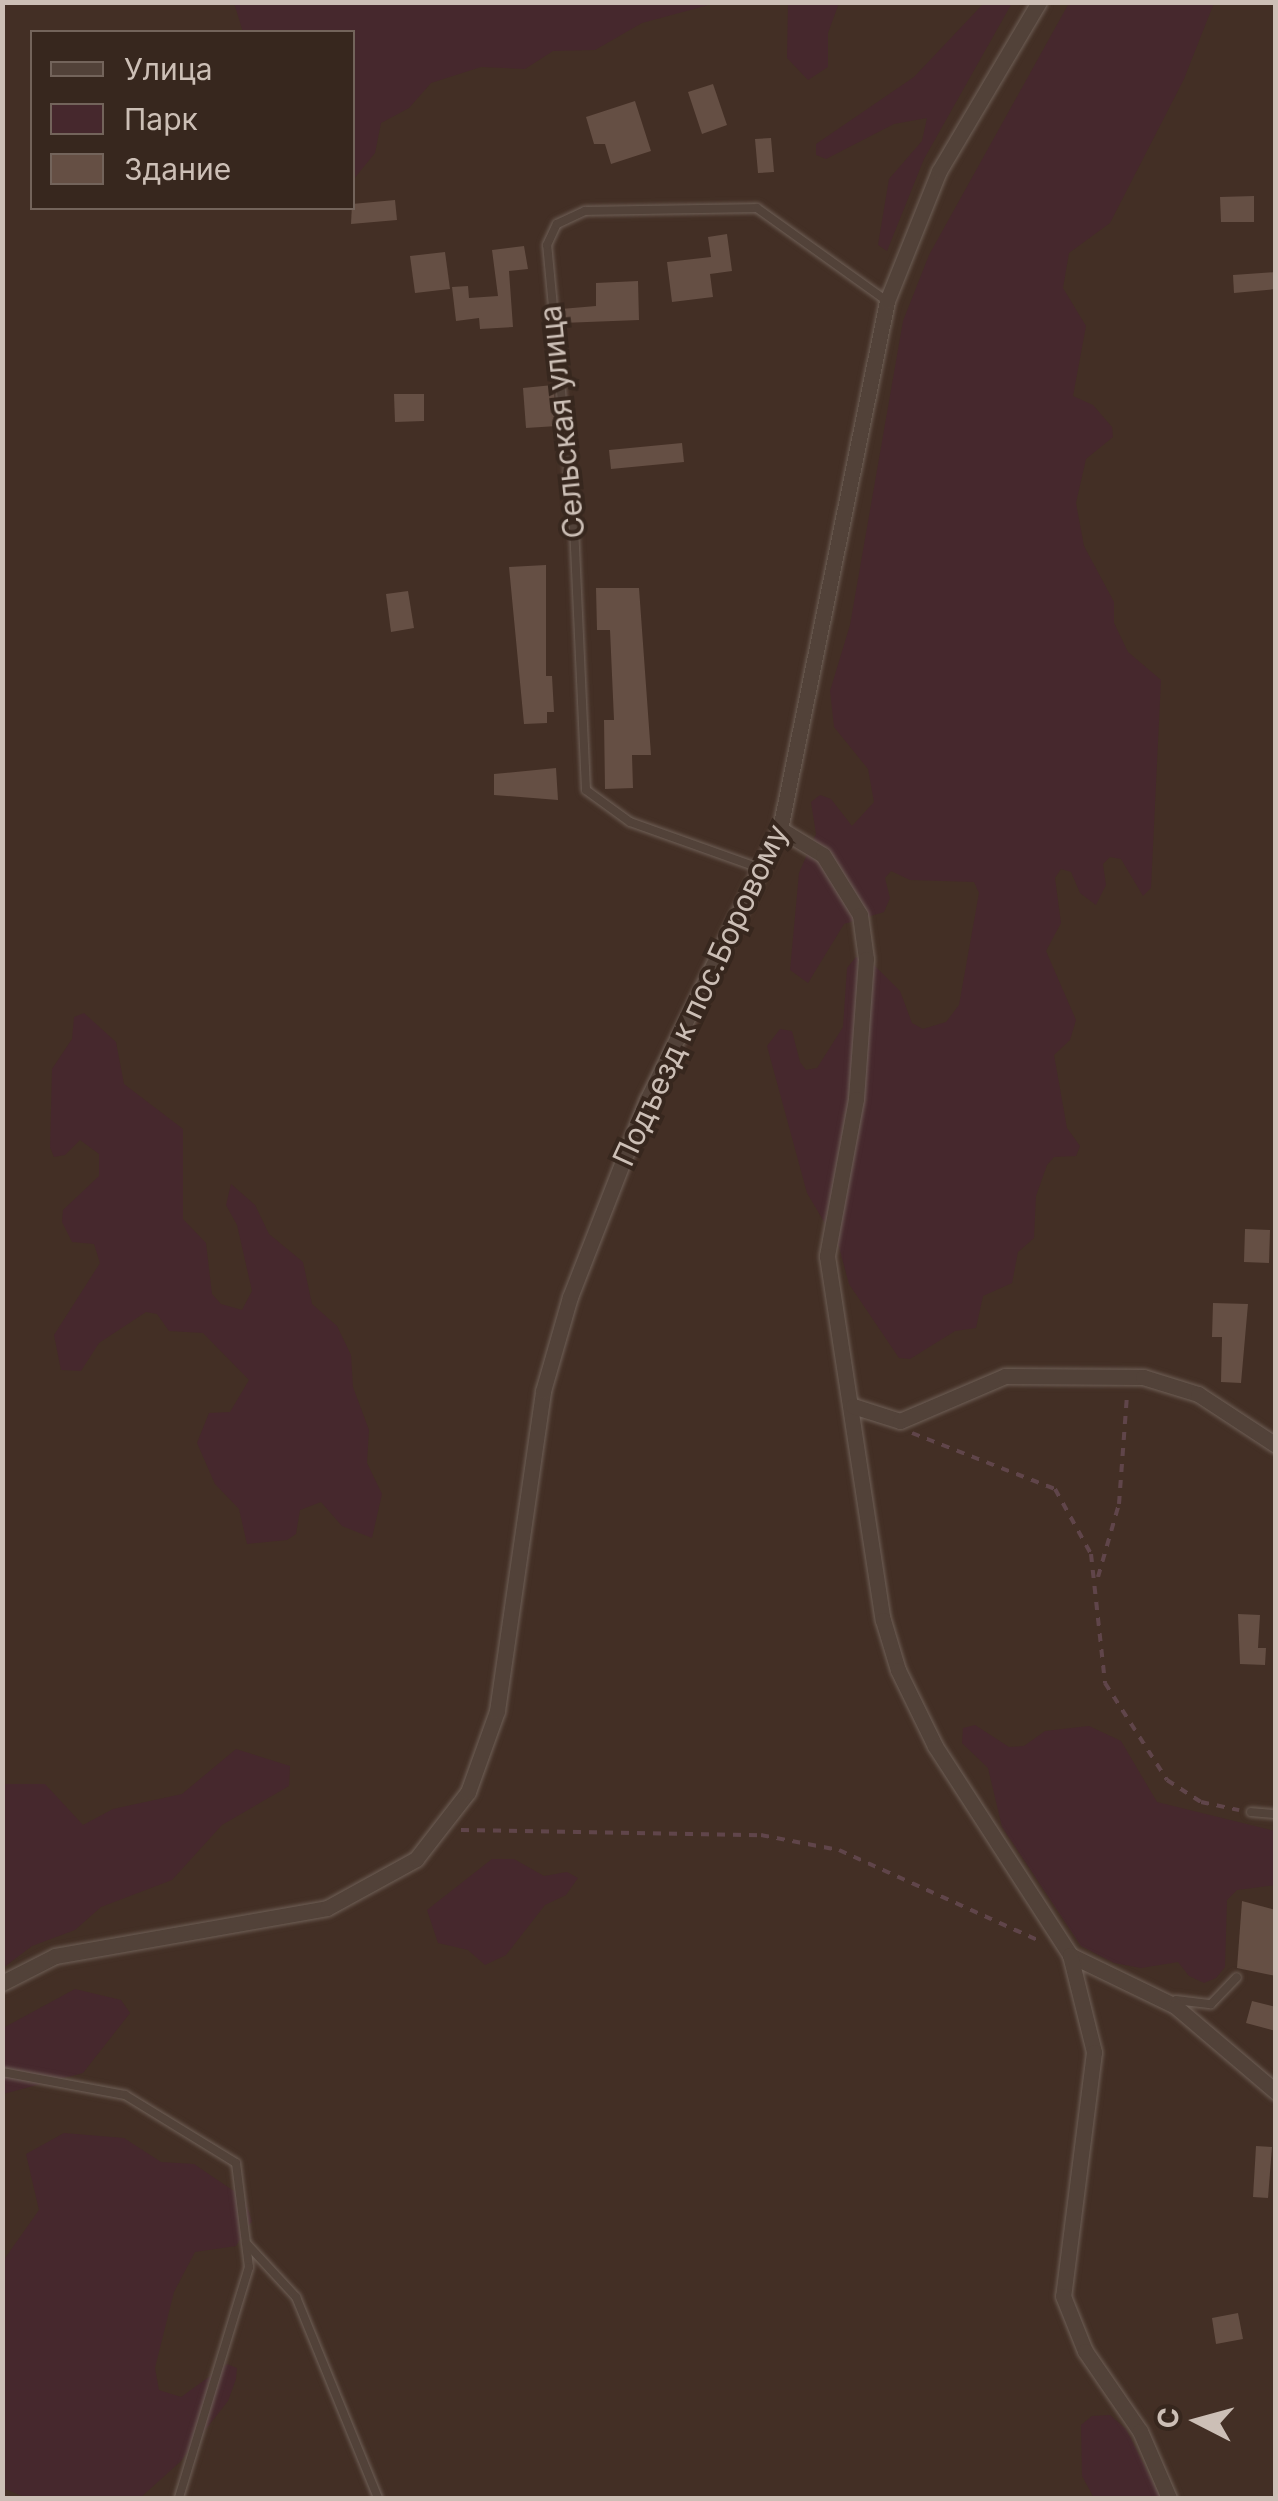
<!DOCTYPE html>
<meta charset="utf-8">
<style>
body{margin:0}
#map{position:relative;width:1278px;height:2501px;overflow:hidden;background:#432f25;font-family:Inter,sans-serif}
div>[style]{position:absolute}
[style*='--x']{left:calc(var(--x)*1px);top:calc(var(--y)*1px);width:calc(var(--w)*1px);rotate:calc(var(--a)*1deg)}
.green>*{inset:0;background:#46282d}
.building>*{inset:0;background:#654f44}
.path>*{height:4px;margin-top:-2px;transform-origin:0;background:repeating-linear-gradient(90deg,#60454a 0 8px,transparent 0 16px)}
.roads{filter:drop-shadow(0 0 2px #6f6057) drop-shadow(0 0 2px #6f6057)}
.lane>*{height:8px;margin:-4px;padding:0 4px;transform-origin:4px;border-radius:4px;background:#524239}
.street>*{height:15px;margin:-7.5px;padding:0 7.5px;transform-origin:7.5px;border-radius:7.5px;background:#524239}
span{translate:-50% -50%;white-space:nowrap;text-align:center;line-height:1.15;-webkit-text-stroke:8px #37271e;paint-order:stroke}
.street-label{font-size:30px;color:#ccbfb6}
.frame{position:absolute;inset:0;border:5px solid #ccbfb6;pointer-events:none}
.legend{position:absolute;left:30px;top:30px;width:325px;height:180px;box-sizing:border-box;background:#37271e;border:2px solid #73645b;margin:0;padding:12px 18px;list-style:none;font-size:30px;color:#ccbfb6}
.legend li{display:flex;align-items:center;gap:20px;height:50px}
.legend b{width:50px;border:2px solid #73645b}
.north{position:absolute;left:1148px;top:2371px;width:100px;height:100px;-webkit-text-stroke:8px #37271e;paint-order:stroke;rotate:276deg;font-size:28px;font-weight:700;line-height:40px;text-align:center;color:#ccbfb6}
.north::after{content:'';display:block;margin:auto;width:35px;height:45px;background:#ccbfb6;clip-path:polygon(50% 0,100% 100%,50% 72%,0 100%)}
</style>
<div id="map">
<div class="green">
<div style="clip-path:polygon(234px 3px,716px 3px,642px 23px,595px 50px,553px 51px,525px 69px,481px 67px,431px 83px,409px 108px,381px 123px,375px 153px,353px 180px,352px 32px,243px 32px)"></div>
<div style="clip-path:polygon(788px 3px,839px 3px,828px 33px,828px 67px,808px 80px,787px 58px)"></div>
<div style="clip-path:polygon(984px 3px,1012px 3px,924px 159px,887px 251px,878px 245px,889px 179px,922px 141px,927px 118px,894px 124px,826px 159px,816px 155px,816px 144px,914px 77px)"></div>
<div style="clip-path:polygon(1069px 3px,1214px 3px,1184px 79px,1110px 223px,1069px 253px,1063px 288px,1086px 326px,1073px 396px,1093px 405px,1112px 427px,1113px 437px,1086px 459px,1076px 503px,1084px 546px,1114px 602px,1114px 623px,1128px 652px,1161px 680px,1151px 888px,1143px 896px,1121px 859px,1110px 857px,1103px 864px,1106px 885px,1096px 905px,1080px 893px,1071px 872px,1061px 869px,1055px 878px,1061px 923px,1046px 951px,1076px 1020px,1070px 1040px,1054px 1055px,1067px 1128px,1080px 1146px,1076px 1156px,1054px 1157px,1047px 1165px,1036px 1196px,1034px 1238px,1018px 1252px,1012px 1283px,983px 1296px,976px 1328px,955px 1331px,910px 1359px,899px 1358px,849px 1284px,839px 1247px,807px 1193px,767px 1046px,780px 1029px,792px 1031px,800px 1062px,806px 1070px,817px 1068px,843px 1027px,847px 968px,856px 957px,869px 960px,900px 991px,912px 1023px,923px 1029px,946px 1022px,959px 1005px,979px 893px,974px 882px,910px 880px,891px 871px,885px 878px,890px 898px,884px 912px,844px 924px,808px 983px,790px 970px,799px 873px,816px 834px,811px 802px,820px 795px,831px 799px,852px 826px,874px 802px,868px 769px,834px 727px,830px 691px,850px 625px,903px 321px,929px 255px)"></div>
<div style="clip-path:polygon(84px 1013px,116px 1042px,124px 1084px,183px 1129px,183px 1219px,206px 1243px,212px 1294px,221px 1304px,242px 1310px,252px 1291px,237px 1225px,226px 1205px,231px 1184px,255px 1205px,269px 1234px,303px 1262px,312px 1304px,337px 1326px,351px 1355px,353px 1387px,369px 1430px,367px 1463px,382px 1494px,372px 1538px,342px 1526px,321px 1502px,300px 1510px,296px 1534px,287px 1540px,247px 1544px,239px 1509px,215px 1484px,197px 1443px,209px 1413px,230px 1412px,249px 1380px,203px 1333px,169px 1331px,157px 1314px,146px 1312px,99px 1343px,81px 1371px,61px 1370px,54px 1335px,100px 1263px,94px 1244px,72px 1242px,62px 1222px,63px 1210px,99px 1176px,99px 1154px,80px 1140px,65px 1155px,54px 1157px,50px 1147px,52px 1069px,72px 1039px,74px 1017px)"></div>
<div style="clip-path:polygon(975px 1725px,1009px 1747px,1024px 1746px,1045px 1731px,1089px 1726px,1121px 1741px,1157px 1802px,1275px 1831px,1275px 1885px,1237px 1890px,1227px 1900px,1225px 1967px,1216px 1978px,1204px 1983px,1189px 1976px,1178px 1962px,1141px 1968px,1114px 1963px,1081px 1946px,1002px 1827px,988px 1768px,962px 1743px,963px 1728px)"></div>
<div style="clip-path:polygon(236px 1749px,290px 1766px,289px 1786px,222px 1825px,172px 1880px,101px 1907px,75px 1930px,32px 1946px,3px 1968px,3px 1784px,45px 1784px,83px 1825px,113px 1809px,182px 1794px)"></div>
<div style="clip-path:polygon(492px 1859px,514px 1859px,544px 1876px,567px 1872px,578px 1878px,566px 1895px,545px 1905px,506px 1955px,485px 1965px,468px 1950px,438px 1943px,427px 1910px)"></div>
<div style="clip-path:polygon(75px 1989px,121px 2000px,130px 2013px,83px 2073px,3px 2094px,3px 2028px)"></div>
<div style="clip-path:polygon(64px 2133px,124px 2138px,161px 2162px,194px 2164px,244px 2198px,252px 2221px,236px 2246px,195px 2252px,174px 2292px,155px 2368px,159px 2390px,181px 2397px,227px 2364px,237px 2368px,236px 2379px,228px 2401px,180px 2462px,140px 2498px,27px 2498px,3px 2488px,3px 2261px,39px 2210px,26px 2154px)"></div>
<div style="clip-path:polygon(1110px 2415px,1126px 2429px,1161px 2498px,1094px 2498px,1082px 2476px,1081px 2425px,1092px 2416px)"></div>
</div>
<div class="building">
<div style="clip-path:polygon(713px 84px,727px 125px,702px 134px,688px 92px)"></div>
<div style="clip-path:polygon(635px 101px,651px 151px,611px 164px,605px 144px,594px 144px,586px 117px)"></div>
<div style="clip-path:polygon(771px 138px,774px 172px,758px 173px,755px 139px)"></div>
<div style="clip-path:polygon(1254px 196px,1254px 222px,1221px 222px,1220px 197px)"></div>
<div style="clip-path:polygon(395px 200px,397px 220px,351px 224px,352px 204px)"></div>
<div style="clip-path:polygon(727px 234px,732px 271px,710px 274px,713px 297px,672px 302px,667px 262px,711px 257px,708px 237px)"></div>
<div style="clip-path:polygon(524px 246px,528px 269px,509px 271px,513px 327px,480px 329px,479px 318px,456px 321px,452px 287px,468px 286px,469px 298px,498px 296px,492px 250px)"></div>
<div style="clip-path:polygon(445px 252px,450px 289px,415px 293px,410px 256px)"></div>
<div style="clip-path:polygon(1276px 272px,1276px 289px,1234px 293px,1233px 275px)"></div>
<div style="clip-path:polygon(638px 281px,639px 320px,562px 323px,561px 309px,596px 306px,596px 283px)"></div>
<div style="clip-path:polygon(553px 385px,557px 426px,526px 428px,523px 388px)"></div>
<div style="clip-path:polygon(394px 394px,424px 394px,424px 421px,395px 422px)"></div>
<div style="clip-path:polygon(682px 443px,684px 462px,611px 469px,609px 450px)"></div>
<div style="clip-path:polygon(546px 565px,546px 676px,552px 676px,554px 712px,547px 712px,547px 723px,524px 724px,509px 567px)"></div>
<div style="clip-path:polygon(596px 588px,639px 588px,651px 755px,632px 755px,633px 788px,605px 789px,604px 720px,614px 720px,610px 630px,597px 630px)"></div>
<div style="clip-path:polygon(408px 591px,414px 628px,391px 632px,386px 594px)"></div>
<div style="clip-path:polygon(556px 768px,558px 800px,494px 795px,494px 774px)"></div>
<div style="clip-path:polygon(1245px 1229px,1270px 1230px,1269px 1263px,1244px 1262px)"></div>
<div style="clip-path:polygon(1213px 1303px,1248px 1304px,1241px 1383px,1221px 1382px,1222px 1337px,1212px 1337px)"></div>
<div style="clip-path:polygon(1238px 1614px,1260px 1615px,1258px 1648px,1266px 1648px,1265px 1665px,1240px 1664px)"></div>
<div style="clip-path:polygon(1242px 1901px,1276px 1910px,1276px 1976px,1237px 1968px)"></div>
<div style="clip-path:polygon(1252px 2001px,1276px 2007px,1276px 2031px,1246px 2023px)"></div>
<div style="clip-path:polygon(1256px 2146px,1272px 2147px,1268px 2198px,1253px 2197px)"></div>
<div style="clip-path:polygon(1238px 2313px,1243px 2339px,1216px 2344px,1212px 2318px)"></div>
</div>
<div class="path">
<div style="--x:912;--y:1433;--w:154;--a:21.4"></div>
<div style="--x:1055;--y:1489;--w:74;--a:61"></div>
<div style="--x:1091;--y:1554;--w:130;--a:83.8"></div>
<div style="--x:1105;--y:1683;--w:115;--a:57.4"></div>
<div style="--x:1167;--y:1780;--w:40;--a:32.9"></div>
<div style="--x:1201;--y:1802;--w:39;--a:12"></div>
<div style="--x:1098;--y:1577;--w:76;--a:-74"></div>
<div style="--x:1119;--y:1504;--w:110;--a:-85.8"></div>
<div style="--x:461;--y:1830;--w:300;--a:1"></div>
<div style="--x:761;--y:1835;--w:79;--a:10.9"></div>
<div style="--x:839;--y:1850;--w:221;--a:24.4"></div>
</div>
<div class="roads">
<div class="lane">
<div style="--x:762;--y:869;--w:140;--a:-160.4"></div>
<div style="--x:630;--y:822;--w:54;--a:-144"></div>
<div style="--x:586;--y:790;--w:261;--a:-92.6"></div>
<div style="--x:574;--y:529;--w:285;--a:-95.4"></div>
<div style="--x:547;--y:245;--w:23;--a:-65"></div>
<div style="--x:557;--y:224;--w:31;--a:-25"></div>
<div style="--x:585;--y:211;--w:172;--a:-1"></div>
<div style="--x:757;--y:208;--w:160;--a:35.6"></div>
<div style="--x:1251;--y:1812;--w:25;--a:5"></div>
<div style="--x:1176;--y:2000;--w:35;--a:7"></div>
<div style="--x:1211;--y:2004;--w:37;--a:-46"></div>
<div style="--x:2;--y:2072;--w:125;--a:10.6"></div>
<div style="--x:125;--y:2095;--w:130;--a:31.5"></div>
<div style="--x:236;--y:2163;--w:105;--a:82.9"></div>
<div style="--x:249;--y:2267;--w:241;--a:106.9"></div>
<div style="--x:246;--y:2243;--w:74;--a:47.2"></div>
<div style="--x:296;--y:2297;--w:217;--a:67.8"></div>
</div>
<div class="street">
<div style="--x:780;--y:829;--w:50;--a:31.2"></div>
<div style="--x:823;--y:855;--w:70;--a:58.3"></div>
<div style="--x:860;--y:915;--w:44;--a:82.2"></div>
<div style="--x:866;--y:959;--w:140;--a:94.1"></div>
<div style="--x:856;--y:1099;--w:160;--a:100.5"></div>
<div style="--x:827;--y:1256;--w:368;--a:81.3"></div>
<div style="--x:883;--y:1620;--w:52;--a:73.3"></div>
<div style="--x:898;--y:1670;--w:85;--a:64"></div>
<div style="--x:935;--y:1746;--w:249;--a:57.1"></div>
<div style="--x:1070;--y:1955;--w:117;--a:25.9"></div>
<div style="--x:1175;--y:2006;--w:133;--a:40.4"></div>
<div style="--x:853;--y:1406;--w:49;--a:17.7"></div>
<div style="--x:900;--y:1421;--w:114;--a:-23.2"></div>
<div style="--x:1005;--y:1376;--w:138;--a:0.4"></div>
<div style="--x:1143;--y:1377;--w:58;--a:17.2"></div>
<div style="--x:1198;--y:1394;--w:93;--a:33.2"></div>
<div style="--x:1070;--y:1955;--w:100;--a:76.1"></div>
<div style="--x:1094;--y:2052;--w:246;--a:97.2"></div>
<div style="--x:1063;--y:2296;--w:59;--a:68.2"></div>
<div style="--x:1085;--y:2351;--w:97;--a:55.5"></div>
<div style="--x:1140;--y:2431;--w:73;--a:66.6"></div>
<div style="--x:2;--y:1983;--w:59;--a:-27"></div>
<div style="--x:55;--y:1956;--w:276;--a:-10"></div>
<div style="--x:327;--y:1908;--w:102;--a:-28.8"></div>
<div style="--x:416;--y:1859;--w:85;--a:-52.2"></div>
<div style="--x:468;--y:1792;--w:86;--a:-70.3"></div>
<div style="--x:497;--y:1711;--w:323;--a:-81.8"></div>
<div style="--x:543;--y:1391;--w:98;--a:-74"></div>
<div style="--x:570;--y:1297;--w:212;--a:-68.7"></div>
<div style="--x:647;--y:1100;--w:302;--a:-63.9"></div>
<div style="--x:780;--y:829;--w:539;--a:-78.54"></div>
<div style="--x:887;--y:301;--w:140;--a:-68.2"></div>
<div style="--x:939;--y:171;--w:196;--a:-59.4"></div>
</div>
</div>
<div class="street-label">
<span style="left:562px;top:422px;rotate:-96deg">Сельская улица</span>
<span style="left:700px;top:995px;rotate:-65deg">Подъезд к пос.Боровому</span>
</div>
<div class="frame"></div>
<ul class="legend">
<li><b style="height:12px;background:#524239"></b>Улица</li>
<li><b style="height:28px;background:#46282d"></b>Парк</li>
<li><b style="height:28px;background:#654f44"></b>Здание</li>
</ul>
<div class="north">С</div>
</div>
